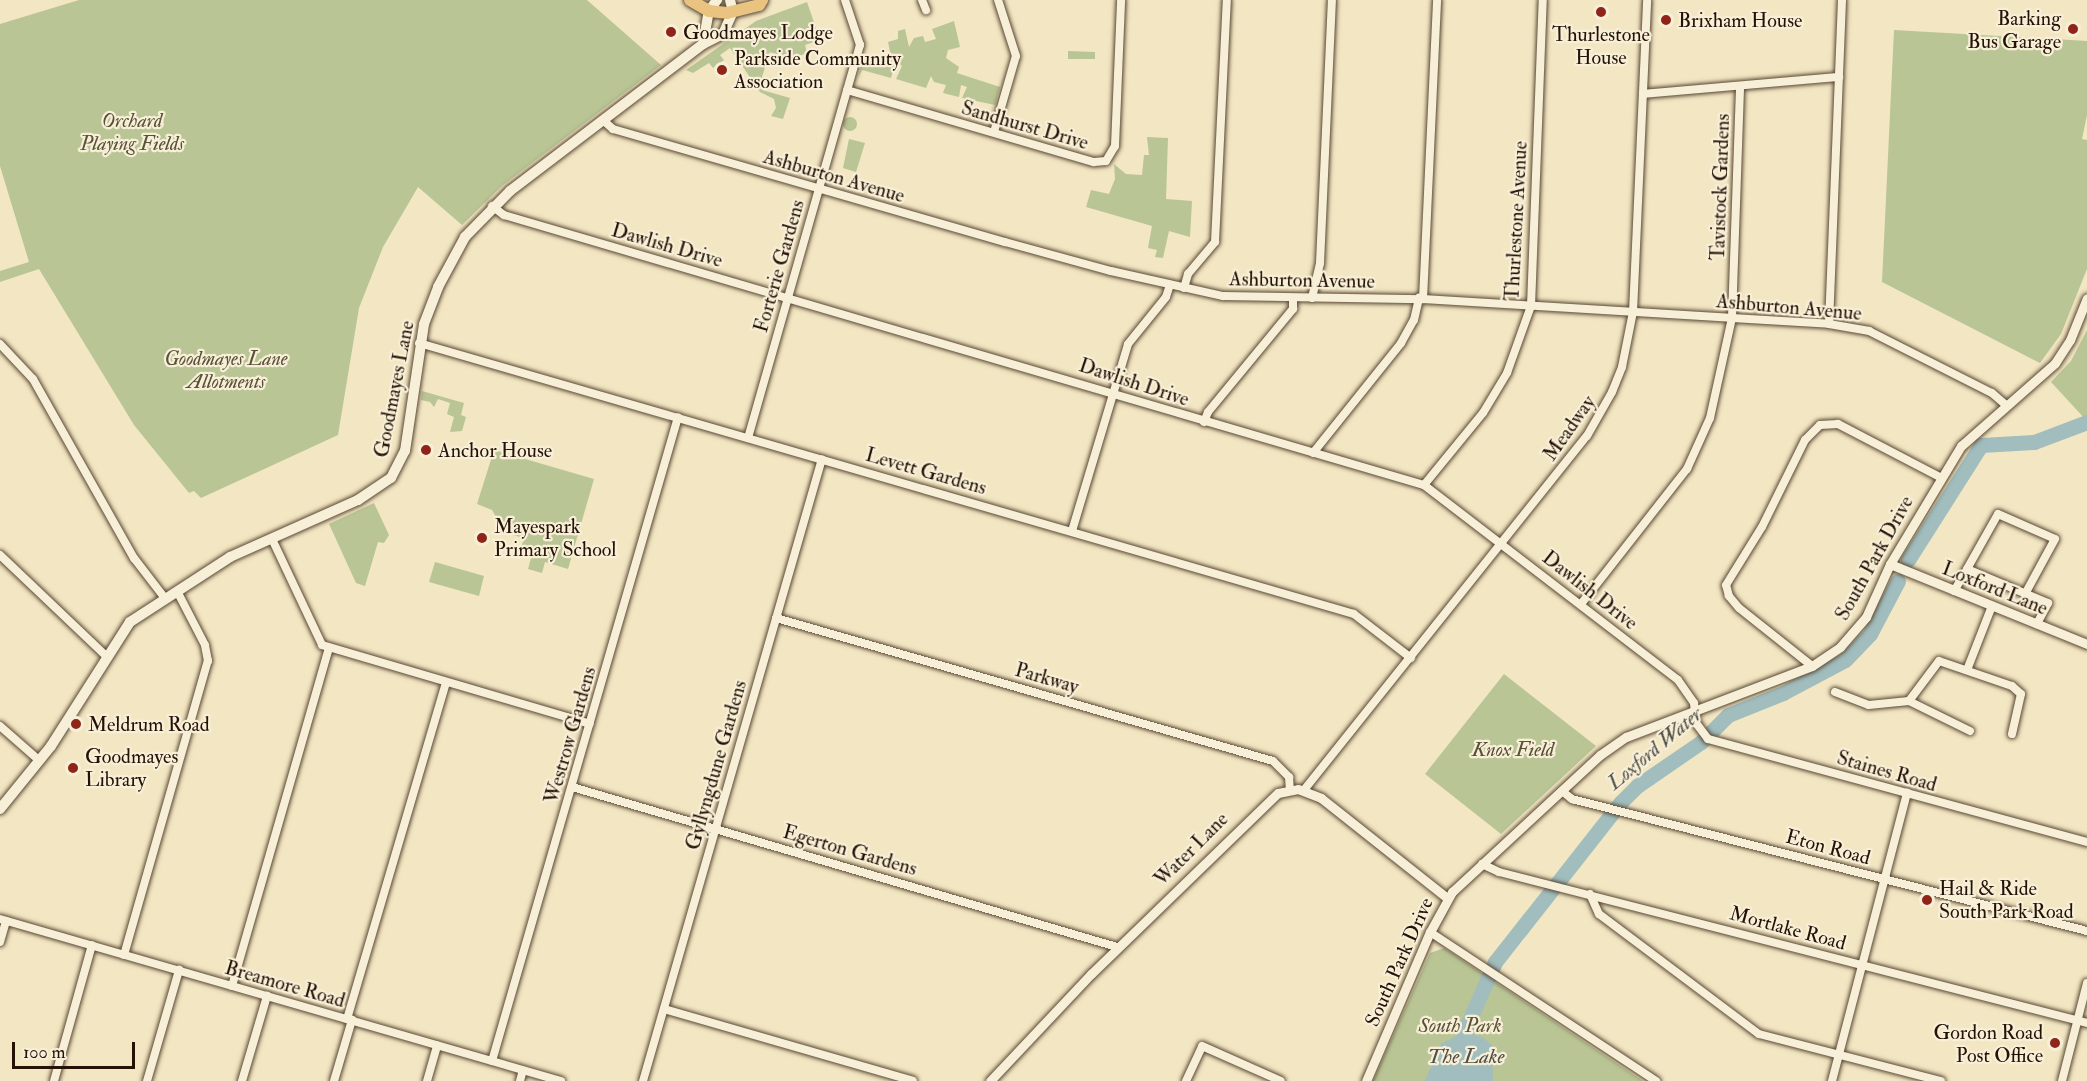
<!DOCTYPE html>
<style>
body{margin:0}
#map{position:relative;width:2087px;height:1081px;overflow:hidden;background:#f3e6c2;font-family:"IM FELL Double Pica",serif}
div>[style]{position:absolute}
[style*='--x']{left:calc(var(--x)*1px);top:calc(var(--y)*1px);width:calc(var(--w)*1px);rotate:calc(var(--a)*1deg)}
.green>*{inset:0;background:#b9c594}
.round{border-radius:50%}
.water>*{inset:0;background:#a1bdbe}
.river>*{height:15px;margin:-7.5px;padding:0 7.5px;transform-origin:7.5px;border-radius:7.5px;background:#a1bdbe}
.roads{filter:drop-shadow(0 0 2px #584734) drop-shadow(0 0 2px #584734)}
.minor>*{height:8px;margin:-4px;padding:0 4px;transform-origin:4px;border-radius:4px;background:#f7efd7}
.tertiary>*{height:9px;margin:-4.5px;padding:0 4.5px;transform-origin:4.5px;border-radius:4.5px;background:#f7efd7}
.secondary>*{height:10px;margin:-5px;padding:0 5px;transform-origin:5px;border-radius:5px;background:#f7efd7}
.primary>*{height:12px;margin:-6px;padding:0 6px;transform-origin:6px;border-radius:6px;background:#eac381}
.dots>*{width:16px;height:16px;translate:-50% -50%;box-sizing:border-box;border:3px solid #f7efd7;border-radius:50%}
span{translate:-50% -50%;white-space:nowrap;text-align:center;line-height:1.15;-webkit-text-stroke:4.5px #f7efd7;paint-order:stroke}
.poi-label{font-size:20px;color:#251205}
.right{translate:-100% -50%;text-align:right}
.left{translate:0 -50%;text-align:left}
.park-label{font-size:20px;color:#595137;font-style:italic}
.street-label{font-size:20px;color:#251205}
.water-label{font-size:21px;color:#504e46;font-style:italic}
.scale{position:absolute;left:12px;top:1042px;width:123px;height:27px;box-sizing:border-box;border:3px solid #251205;border-top:0;padding-left:8px;font-size:18px;line-height:21px;white-space:nowrap;color:#251205;-webkit-text-stroke:4px #f7efd7;paint-order:stroke}
</style>
<div id="map">
<div class="green">
<div style="clip-path:polygon(79px 0,587px 0,661px 65px,503px 185px,462px 225px,418px 187px,383px 247px,359px 308px,338px 435px,201px 498px,194px 491px,189px 493px,134px 425px,39px 269px,0 282px,0 271px,29px 262px,0 166px,0 24px)"></div>
<div style="clip-path:polygon(807px 2px,820px 40px,805px 45px,807px 53px,791px 59px,770px 52px,759px 86px,762px 90px,790px 98px,783px 119px,771px 116px,776px 108px,774px 99px,760px 92px,730px 48px,720px 55px,724px 60px,713px 68px,709px 63px,693px 73px,686px 70px,756px 21px)"></div>
<div style="clip-path:polygon(954px 21px,960px 47px,948px 50px,946px 58px,959px 67px,957px 73px,1000px 87px,995px 105px,962px 98px,967px 87px,961px 85px,959px 97px,943px 93px,946px 85px,934px 82px,931px 76px,926px 88px,896px 79px,902px 66px,896px 60px,891px 78px,862px 70px,858px 78px,864px 57px,874px 61px,891px 57px,888px 42px,898px 39px,898px 31px,905px 29px,909px 47px,914px 38px,923px 36px,925px 42px,936px 39px,932px 29px)"></div>
<div style="clip-path:polygon(1894px 30px,2087px 41px,2087px 115px,2082px 139px,2087px 140px,2087px 269px,2061px 334px,2040px 363px,1882px 282px)"></div>
<div style="clip-path:polygon(1068px 51px,1095px 52px,1095px 59px,1068px 59px)"></div>
<div class="round" style="left:843px;top:117px;width:14px;height:14px"></div>
<div style="clip-path:polygon(1147px 137px,1168px 138px,1166px 199px,1192px 201px,1190px 237px,1169px 231px,1163px 258px,1155px 257px,1157px 250px,1148px 248px,1152px 226px,1086px 207px,1091px 190px,1109px 194px,1115px 179px,1114px 164px,1126px 174px,1142px 175px,1144px 155px,1149px 155px)"></div>
<div style="clip-path:polygon(849px 139px,865px 143px,856px 172px,843px 168px)"></div>
<div style="clip-path:polygon(2087px 330px,2087px 419px,2086px 420px,2051px 382px,2071px 361px)"></div>
<div style="clip-path:polygon(422px 391px,464px 403px,461px 415px,466px 417px,462px 431px,450px 432px,454px 417px,447px 414px,450px 403px,438px 399px,434px 407px,430px 402px,421px 400px)"></div>
<div style="clip-path:polygon(494px 450px,594px 479px,568px 569px,545px 562px,542px 573px,528px 569px,531px 558px,519px 555px,524px 538px,495px 530px,496px 517px,492px 510px,477px 504px)"></div>
<div style="clip-path:polygon(374px 503px,389px 535px,384px 543px,378px 542px,365px 586px,356px 583px,329px 524px)"></div>
<div style="clip-path:polygon(435px 562px,484px 576px,479px 596px,429px 582px)"></div>
<div style="clip-path:polygon(1504px 674px,1596px 746px,1501px 834px,1425px 774px)"></div>
<div style="clip-path:polygon(1444px 948px,1643px 1081px,1373px 1081px,1430px 953px)"></div>
</div>
<div class="water">
<div style="clip-path:polygon(1464px 1032px,1482px 1037px,1492px 1045px,1493px 1081px,1425px 1081px,1441px 1044px)"></div>
</div>
<div class="river">
<div style="--x:1908;--y:560;--w:136;--a:-57.6"></div>
<div style="--x:1981;--y:445;--w:53;--a:-3.2"></div>
<div style="--x:2034;--y:442;--w:57;--a:-20.7"></div>
<div style="--x:1464;--y:1032;--w:77;--a:-66.1"></div>
<div style="--x:1495;--y:962;--w:204;--a:-51.8"></div>
<div style="--x:1621;--y:802;--w:23;--a:-45"></div>
<div style="--x:1637;--y:786;--w:78;--a:-34.5"></div>
<div style="--x:1701;--y:742;--w:38;--a:-45"></div>
<div style="--x:1728;--y:715;--w:59;--a:-21.8"></div>
<div style="--x:1783;--y:693;--w:70;--a:-28"></div>
<div style="--x:1845;--y:660;--w:36;--a:-46"></div>
<div style="--x:1870;--y:634;--w:60;--a:-62.2"></div>
</div>
<div class="roads">
<div class="minor">
<div style="--x:922;--y:0;--w:11;--a:68"></div>
<div style="--x:847;--y:90;--w:257;--a:16.3"></div>
<div style="--x:1094;--y:162;--w:12;--a:-5"></div>
<div style="--x:1106;--y:161;--w:17;--a:-59"></div>
<div style="--x:1115;--y:146;--w:146;--a:-87.6"></div>
<div style="--x:1643;--y:94;--w:197;--a:-5"></div>
<div style="--x:604;--y:121;--w:12;--a:42"></div>
<div style="--x:613;--y:129;--w:408;--a:16.1"></div>
<div style="--x:1005;--y:242;--w:110;--a:15.3"></div>
<div style="--x:1111;--y:271;--w:115;--a:12.6"></div>
<div style="--x:1223;--y:296;--w:200;--a:0.9"></div>
<div style="--x:1423;--y:299;--w:407;--a:3.5"></div>
<div style="--x:1829;--y:324;--w:41;--a:9.9"></div>
<div style="--x:1869;--y:331;--w:138;--a:26.8"></div>
<div style="--x:1992;--y:393;--w:18;--a:41"></div>
<div style="--x:994;--y:132;--w:79;--a:-73.9"></div>
<div style="--x:1016;--y:56;--w:59;--a:-107.8"></div>
<div style="--x:492;--y:206;--w:15;--a:37"></div>
<div style="--x:504;--y:215;--w:959;--a:16.36"></div>
<div style="--x:1424;--y:485;--w:320;--a:37.5"></div>
<div style="--x:1678;--y:680;--w:28;--a:55"></div>
<div style="--x:1694;--y:703;--w:20;--a:84"></div>
<div style="--x:1696;--y:723;--w:20;--a:53"></div>
<div style="--x:1708;--y:739;--w:393;--a:15.2"></div>
<div style="--x:1184;--y:288;--w:15;--a:-74"></div>
<div style="--x:1188;--y:274;--w:42;--a:-49.8"></div>
<div style="--x:1215;--y:242;--w:242;--a:-87.2"></div>
<div style="--x:1312;--y:298;--w:36;--a:-77"></div>
<div style="--x:1320;--y:263;--w:263;--a:-87.4"></div>
<div style="--x:1423;--y:299;--w:299;--a:-87.3"></div>
<div style="--x:1829;--y:324;--w:324;--a:-87.7"></div>
<div style="--x:419;--y:343;--w:973;--a:16.16"></div>
<div style="--x:1354;--y:614;--w:72;--a:37.7"></div>
<div style="--x:0;--y:344;--w:48;--a:46.7"></div>
<div style="--x:33;--y:379;--w:206;--a:60.6"></div>
<div style="--x:134;--y:558;--w:49;--a:52.4"></div>
<div style="--x:1204;--y:422;--w:11;--a:-68"></div>
<div style="--x:1208;--y:412;--w:134;--a:-50.5"></div>
<div style="--x:1293;--y:309;--w:11;--a:-90"></div>
<div style="--x:748;--y:438;--w:409;--a:-74.1"></div>
<div style="--x:860;--y:45;--w:47;--a:-108.4"></div>
<div style="--x:1313;--y:453;--w:141;--a:-51.3"></div>
<div style="--x:1401;--y:343;--w:26;--a:-61"></div>
<div style="--x:1414;--y:320;--w:23;--a:-77"></div>
<div style="--x:1424;--y:485;--w:93;--a:-50.7"></div>
<div style="--x:1483;--y:413;--w:47;--a:-59"></div>
<div style="--x:1507;--y:373;--w:71;--a:-70.3"></div>
<div style="--x:1531;--y:306;--w:306;--a:-87.8"></div>
<div style="--x:1072;--y:531;--w:195;--a:-73.3"></div>
<div style="--x:1128;--y:344;--w:60;--a:-51"></div>
<div style="--x:1166;--y:297;--w:13;--a:-72"></div>
<div style="--x:272;--y:539;--w:117;--a:64.7"></div>
<div style="--x:322;--y:645;--w:279;--a:16.4"></div>
<div style="--x:0;--y:555;--w:146;--a:43.6"></div>
<div style="--x:1967;--y:569;--w:63;--a:-60.6"></div>
<div style="--x:1998;--y:514;--w:62;--a:23.7"></div>
<div style="--x:2055;--y:539;--w:63;--a:118.6"></div>
<div style="--x:1954;--y:591;--w:26;--a:-59"></div>
<div style="--x:1967;--y:569;--w:88;--a:22.8"></div>
<div style="--x:2048;--y:603;--w:24;--a:118"></div>
<div style="--x:1581;--y:604;--w:172;--a:-51.9"></div>
<div style="--x:1687;--y:469;--w:56;--a:-65.7"></div>
<div style="--x:1710;--y:418;--w:102;--a:-77.6"></div>
<div style="--x:1732;--y:318;--w:232;--a:-88"></div>
<div style="--x:776;--y:618;--w:517;--a:16.05"></div>
<div style="--x:1273;--y:761;--w:23;--a:45"></div>
<div style="--x:1289;--y:777;--w:13;--a:86"></div>
<div style="--x:1812;--y:666;--w:93;--a:-141.5"></div>
<div style="--x:1739;--y:608;--w:16;--a:-130"></div>
<div style="--x:1729;--y:596;--w:11;--a:-105"></div>
<div style="--x:1726;--y:585;--w:68;--a:-58.2"></div>
<div style="--x:1762;--y:527;--w:97;--a:-63.7"></div>
<div style="--x:1805;--y:440;--w:21;--a:-45"></div>
<div style="--x:1820;--y:425;--w:18;--a:-3"></div>
<div style="--x:1838;--y:424;--w:115;--a:27.5"></div>
<div style="--x:1967;--y:670;--w:69;--a:-68.7"></div>
<div style="--x:1835;--y:692;--w:36;--a:21"></div>
<div style="--x:1869;--y:705;--w:40;--a:-5.7"></div>
<div style="--x:1909;--y:701;--w:50;--a:-53.1"></div>
<div style="--x:1939;--y:661;--w:77;--a:18.9"></div>
<div style="--x:2012;--y:686;--w:12;--a:42"></div>
<div style="--x:2021;--y:694;--w:41;--a:102.7"></div>
<div style="--x:1909;--y:701;--w:68;--a:26.2"></div>
<div style="--x:0;--y:726;--w:53;--a:41.2"></div>
<div style="--x:572;--y:787;--w:568;--a:16.36"></div>
<div style="--x:1304;--y:790;--w:453;--a:-51.4"></div>
<div style="--x:1587;--y:436;--w:51;--a:-60.4"></div>
<div style="--x:1612;--y:392;--w:27;--a:-68"></div>
<div style="--x:1622;--y:367;--w:56;--a:-78.7"></div>
<div style="--x:1633;--y:312;--w:312;--a:-87.4"></div>
<div style="--x:1562;--y:791;--w:13;--a:39"></div>
<div style="--x:1572;--y:799;--w:532;--a:14.38"></div>
<div style="--x:1482;--y:864;--w:19;--a:25"></div>
<div style="--x:1499;--y:872;--w:607;--a:14.4"></div>
<div style="--x:1590;--y:894;--w:22;--a:66"></div>
<div style="--x:1599;--y:914;--w:200;--a:36.9"></div>
<div style="--x:1759;--y:1034;--w:188;--a:14.5"></div>
<div style="--x:0;--y:919;--w:584;--a:16.11"></div>
<div style="--x:1430;--y:932;--w:271;--a:33.4"></div>
<div style="--x:0;--y:942;--w:22;--a:-74"></div>
<div style="--x:124;--y:955;--w:306;--a:-74.1"></div>
<div style="--x:208;--y:661;--w:16;--a:-101"></div>
<div style="--x:205;--y:645;--w:61;--a:-117.4"></div>
<div style="--x:232;--y:986;--w:352;--a:-74"></div>
<div style="--x:664;--y:1009;--w:259;--a:16.1"></div>
<div style="--x:347;--y:1019;--w:351;--a:-73.6"></div>
<div style="--x:492;--y:1061;--w:670;--a:-73.89"></div>
<div style="--x:54;--y:1081;--w:141;--a:-74.4"></div>
<div style="--x:147;--y:1081;--w:116;--a:-73.9"></div>
<div style="--x:242;--y:1081;--w:89;--a:-73.6"></div>
<div style="--x:334;--y:1081;--w:64;--a:-73.6"></div>
<div style="--x:427;--y:1081;--w:37;--a:-74"></div>
<div style="--x:520;--y:1081;--w:11;--a:-75"></div>
<div style="--x:643;--y:1081;--w:647;--a:-73.95"></div>
<div style="--x:1186;--y:1081;--w:38;--a:-65"></div>
<div style="--x:1202;--y:1046;--w:86;--a:23.9"></div>
<div style="--x:1832;--y:1081;--w:298;--a:-75.4"></div>
<div style="--x:2062;--y:1081;--w:101;--a:-75.7"></div>
</div>
<div class="tertiary">
<div style="--x:1890;--y:564;--w:213;--a:22.1"></div>
<div style="--x:990;--y:1081;--w:147;--a:-46.7"></div>
<div style="--x:1091;--y:974;--w:260;--a:-44.1"></div>
<div style="--x:1278;--y:793;--w:20;--a:-11"></div>
<div style="--x:1298;--y:789;--w:25;--a:21"></div>
<div style="--x:1321;--y:798;--w:161;--a:38.4"></div>
<div style="--x:1366;--y:1081;--w:162;--a:-66.8"></div>
<div style="--x:1430;--y:932;--w:46;--a:-61.2"></div>
<div style="--x:1452;--y:892;--w:202;--a:-42.8"></div>
<div style="--x:1600;--y:755;--w:32;--a:-35"></div>
<div style="--x:1626;--y:737;--w:199;--a:-20.9"></div>
<div style="--x:1812;--y:666;--w:34;--a:-34"></div>
<div style="--x:1840;--y:647;--w:40;--a:-49"></div>
<div style="--x:1866;--y:617;--w:58;--a:-65.6"></div>
<div style="--x:1890;--y:564;--w:138;--a:-59"></div>
<div style="--x:1961;--y:446;--w:125;--a:-41.4"></div>
<div style="--x:2055;--y:363;--w:27;--a:-57"></div>
<div style="--x:2070;--y:340;--w:45;--a:-68"></div>
</div>
<div class="secondary">
<div style="--x:703;--y:44;--w:34;--a:-80"></div>
<div style="--x:709;--y:11;--w:14;--a:-54"></div>
<div style="--x:0;--y:809;--w:81;--a:-51"></div>
<div style="--x:51;--y:746;--w:147;--a:-57.5"></div>
<div style="--x:130;--y:622;--w:119;--a:-33"></div>
<div style="--x:230;--y:557;--w:140;--a:-24"></div>
<div style="--x:358;--y:500;--w:40;--a:-34"></div>
<div style="--x:391;--y:478;--w:30;--a:-63"></div>
<div style="--x:405;--y:451;--w:128;--a:-81.5"></div>
<div style="--x:424;--y:324;--w:40;--a:-69"></div>
<div style="--x:438;--y:287;--w:57;--a:-61.6"></div>
<div style="--x:465;--y:237;--w:64;--a:-45.6"></div>
<div style="--x:510;--y:191;--w:243;--a:-37.3"></div>
<div style="--x:703;--y:44;--w:22;--a:-27"></div>
<div style="--x:723;--y:34;--w:24;--a:-66"></div>
<div style="--x:733;--y:12;--w:12;--a:-104"></div>
</div>
<div class="primary">
<div style="--x:690;--y:0;--w:22;--a:30"></div>
<div style="--x:709;--y:11;--w:18;--a:6"></div>
<div style="--x:727;--y:13;--w:33;--a:-14"></div>
<div style="--x:759;--y:5;--w:6;--a:-59"></div>
</div>
</div>
<div class="dots">
<div style="left:1601px;top:12px;background:#8f2418"></div>
<div style="left:1666px;top:20px;background:#8f2418"></div>
<div style="left:2073px;top:29px;background:#8f2418"></div>
<div style="left:671px;top:32px;background:#8f2418"></div>
<div style="left:722px;top:70px;background:#8f2418"></div>
<div style="left:426px;top:450px;background:#8f2418"></div>
<div style="left:482px;top:538px;background:#8f2418"></div>
<div style="left:76px;top:724px;background:#8f2418"></div>
<div style="left:73px;top:768px;background:#8f2418"></div>
<div style="left:1927px;top:900px;background:#8f2418"></div>
<div style="left:2055px;top:1043px;background:#8f2418"></div>
</div>
<div class="poi-label">
<span class="right" style="left:2061px;top:30px">Barking<br>Bus Garage</span>
<span class="left" style="left:1678px;top:20px">Brixham House</span>
<span class="left" style="left:683px;top:32px">Goodmayes Lodge</span>
<span style="left:1601px;top:46px">Thurlestone<br>House</span>
<span class="left" style="left:734px;top:70px">Parkside Community<br>Association</span>
<span class="left" style="left:438px;top:450px">Anchor House</span>
<span class="left" style="left:494px;top:538px">Mayespark<br>Primary School</span>
<span class="left" style="left:88px;top:724px">Meldrum Road</span>
<span class="left" style="left:85px;top:768px">Goodmayes<br>Library</span>
<span class="left" style="left:1939px;top:900px">Hail &amp; Ride<br>South Park Road</span>
<span class="right" style="left:2043px;top:1044px">Gordon Road<br>Post Office</span>
</div>
<div class="park-label">
<span style="left:132px;top:132px">Orchard<br>Playing Fields</span>
<span style="left:226px;top:370px">Goodmayes Lane<br>Allotments</span>
<span style="left:1513px;top:749px">Knox Field</span>
<span style="left:1460px;top:1025px">South Park</span>
</div>
<div class="street-label">
<span style="left:1025px;top:125px;rotate:16deg">Sandhurst Drive</span>
<span style="left:834px;top:176px;rotate:16deg">Ashburton Avenue</span>
<span style="left:1720px;top:187px;rotate:-88deg">Tavistock Gardens</span>
<span style="left:1516px;top:221px;rotate:-87deg">Thurlestone Avenue</span>
<span style="left:667px;top:245px;rotate:16deg">Dawlish Drive</span>
<span style="left:779px;top:266px;rotate:-74deg">Forterie Gardens</span>
<span style="left:1302px;top:280px;rotate:1deg">Ashburton Avenue</span>
<span style="left:1789px;top:307px;rotate:5deg">Ashburton Avenue</span>
<span style="left:1134px;top:382px;rotate:18deg">Dawlish Drive</span>
<span style="left:394px;top:389px;rotate:-79deg">Goodmayes Lane</span>
<span style="left:1569px;top:428px;rotate:-55deg">Meadway</span>
<span style="left:926px;top:471px;rotate:16deg">Levett Gardens</span>
<span style="left:1874px;top:558px;rotate:-61deg">South Park Drive</span>
<span style="left:1995px;top:588px;rotate:22deg">Loxford Lane</span>
<span style="left:1590px;top:590px;rotate:38deg">Dawlish Drive</span>
<span style="left:1047px;top:678px;rotate:16deg">Parkway</span>
<span style="left:570px;top:735px;rotate:-74deg">Westrow Gardens</span>
<span style="left:716px;top:765px;rotate:-74deg">Gyllyngdune Gardens</span>
<span style="left:1887px;top:771px;rotate:16deg">Staines Road</span>
<span style="left:1828px;top:847px;rotate:15deg">Eton Road</span>
<span style="left:1191px;top:849px;rotate:-45deg">Water Lane</span>
<span style="left:850px;top:850px;rotate:16deg">Egerton Gardens</span>
<span style="left:1788px;top:928px;rotate:15deg">Mortlake Road</span>
<span style="left:1399px;top:962px;rotate:-66deg">South Park Drive</span>
<span style="left:285px;top:984px;rotate:16deg">Breamore Road</span>
</div>
<div class="water-label">
<span style="left:1655px;top:749px;rotate:-40deg">Loxford Water</span>
<span style="left:1466px;top:1057px">The Lake</span>
</div>
<div class="scale">100 m</div>
</div>
